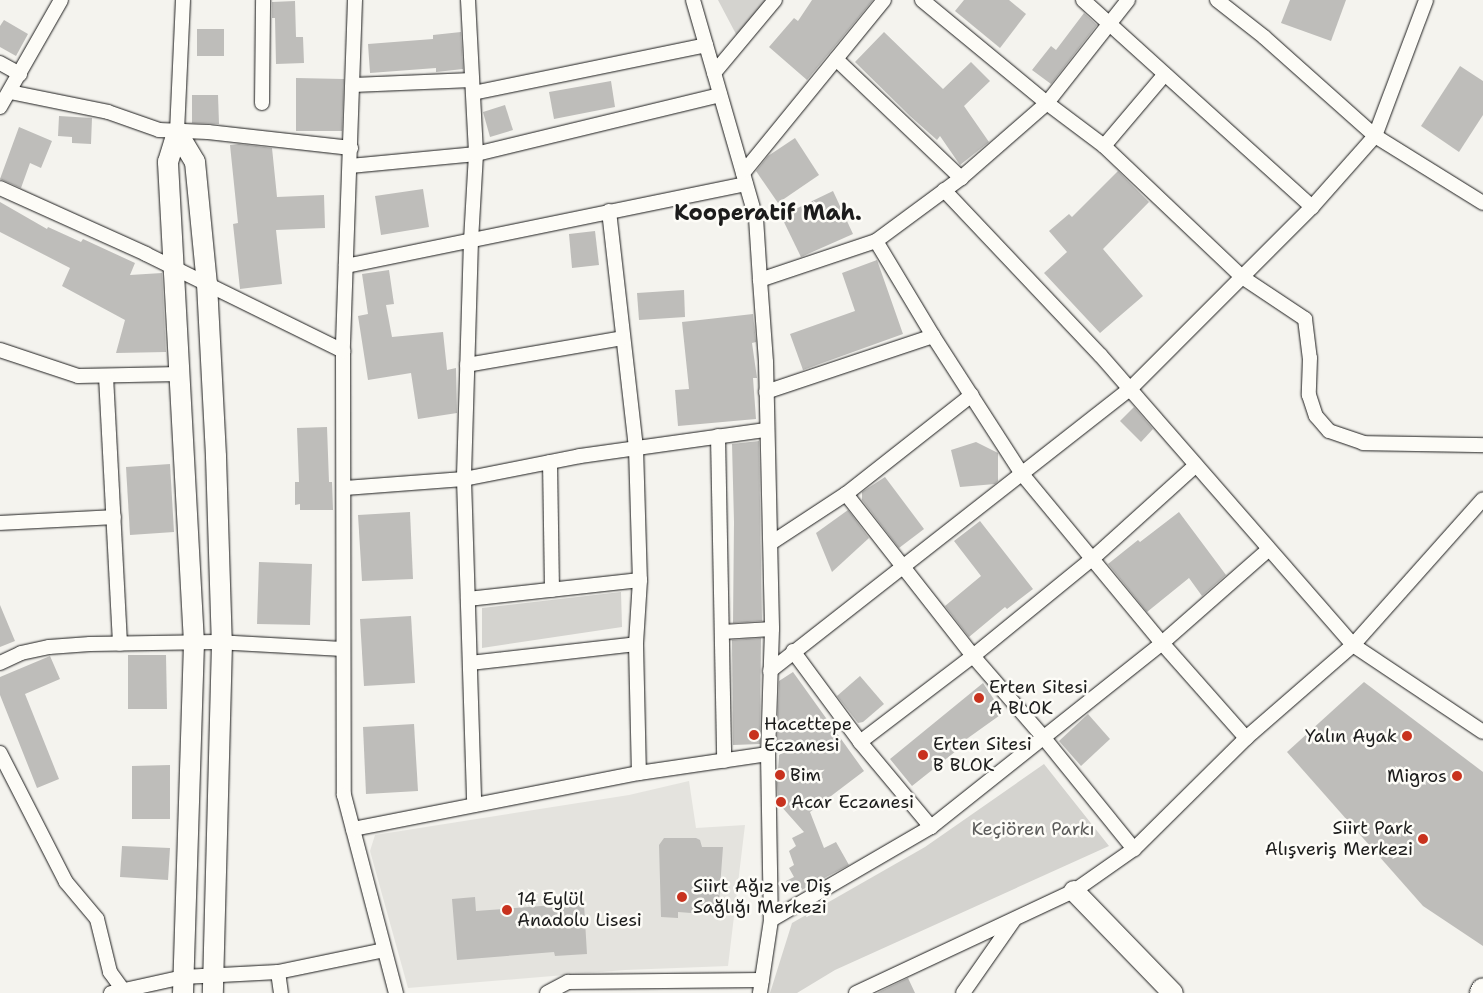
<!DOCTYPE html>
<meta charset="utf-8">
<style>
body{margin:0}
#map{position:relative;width:1483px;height:993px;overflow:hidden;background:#f4f3ee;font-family:"Shantell Sans",sans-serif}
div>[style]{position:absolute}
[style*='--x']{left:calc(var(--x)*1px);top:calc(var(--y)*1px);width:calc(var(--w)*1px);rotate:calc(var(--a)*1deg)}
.built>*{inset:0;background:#e4e3de}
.green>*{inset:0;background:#d4d3cf}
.building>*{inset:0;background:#bebdba}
.roads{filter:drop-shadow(0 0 1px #1c1c1c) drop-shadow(0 0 1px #1c1c1c)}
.street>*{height:14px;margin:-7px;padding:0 7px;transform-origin:7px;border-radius:7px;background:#fdfcf7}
.secondary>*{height:20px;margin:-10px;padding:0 10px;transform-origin:10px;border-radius:10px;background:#fdfcf7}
.primary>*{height:22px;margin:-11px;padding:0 11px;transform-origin:11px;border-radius:11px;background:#fdfcf7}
.dots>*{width:14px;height:14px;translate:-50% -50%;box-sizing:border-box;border:2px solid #fdfcf7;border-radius:50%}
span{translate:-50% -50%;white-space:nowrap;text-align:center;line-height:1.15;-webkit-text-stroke:5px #fdfcf7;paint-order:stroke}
.poi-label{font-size:18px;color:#1c1c1c}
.left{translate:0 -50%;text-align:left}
.right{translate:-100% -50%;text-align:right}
.park-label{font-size:18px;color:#5c5c5b}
.district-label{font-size:22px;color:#1c1c1c;font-weight:700}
</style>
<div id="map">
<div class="built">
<div style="clip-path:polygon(689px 781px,696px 828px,745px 825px,728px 966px,625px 970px,408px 988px,370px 851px,375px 835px,629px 795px)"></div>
</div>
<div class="green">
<div style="clip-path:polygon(718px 0,767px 0,737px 36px)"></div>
<div style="clip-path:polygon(621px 592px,622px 627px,482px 648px,482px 608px)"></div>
<div style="clip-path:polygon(1044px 764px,1109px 846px,835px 970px,797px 993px,770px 993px,792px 923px,925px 847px)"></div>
</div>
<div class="building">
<div style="clip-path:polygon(812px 0,873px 0,807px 80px,769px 47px,794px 18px,798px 21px)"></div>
<div style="clip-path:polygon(964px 0,1009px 0,1026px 14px,1000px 48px,955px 11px)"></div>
<div style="clip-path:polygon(1290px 0,1346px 0,1331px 41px,1281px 23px)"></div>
<div style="clip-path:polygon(295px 1px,296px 37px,303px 37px,304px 63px,276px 64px,275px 18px,272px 18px,272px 2px)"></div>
<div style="clip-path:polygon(1084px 13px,1097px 25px,1051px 84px,1032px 70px,1051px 46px,1056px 50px)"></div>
<div style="clip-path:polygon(4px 20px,28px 34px,16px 56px,0 47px,0 26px)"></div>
<div style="clip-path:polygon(197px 29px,224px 29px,224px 56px,197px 56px)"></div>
<div style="clip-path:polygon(461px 32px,463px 69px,436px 72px,436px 68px,370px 73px,368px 44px,433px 39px,433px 35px)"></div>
<div style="clip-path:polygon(884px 32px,943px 89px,971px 62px,990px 81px,964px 106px,989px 142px,960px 165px,940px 136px,937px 140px,910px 116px,855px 62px)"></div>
<div style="clip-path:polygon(1460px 66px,1483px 81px,1483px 115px,1459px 152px,1421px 126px)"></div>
<div style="clip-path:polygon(296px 78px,344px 79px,342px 131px,296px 131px)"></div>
<div style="clip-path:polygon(611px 81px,615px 107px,554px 119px,549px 92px)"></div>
<div style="clip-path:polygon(192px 95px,218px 95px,219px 124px,192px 123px)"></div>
<div style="clip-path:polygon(505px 105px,513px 130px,490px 137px,483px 112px)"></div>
<div style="clip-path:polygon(59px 116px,92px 118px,91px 144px,72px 143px,72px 137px,58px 136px)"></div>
<div style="clip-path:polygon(19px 127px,52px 141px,41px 168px,30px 163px,21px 188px,0 179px)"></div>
<div style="clip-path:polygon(795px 138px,819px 175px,778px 203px,756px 171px,768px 156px)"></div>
<div style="clip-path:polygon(239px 144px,272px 148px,277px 197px,324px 195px,325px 228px,276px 230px,282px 284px,240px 289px,233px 224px,238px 223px,230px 145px)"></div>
<div style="clip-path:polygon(1118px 171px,1149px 202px,1103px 249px,1143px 296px,1100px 333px,1044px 273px,1067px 252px,1049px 231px,1069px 214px,1072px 217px)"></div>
<div style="clip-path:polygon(423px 189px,429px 227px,381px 235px,375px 196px)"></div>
<div style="clip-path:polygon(833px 191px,853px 234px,801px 257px,781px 216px)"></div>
<div style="clip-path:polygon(0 202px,47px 229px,48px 227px,81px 242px,83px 239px,135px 263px,130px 275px,162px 273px,166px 352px,116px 353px,125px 320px,62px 286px,70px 268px,0 232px)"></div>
<div style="clip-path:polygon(595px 231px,599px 265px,572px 268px,569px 234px)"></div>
<div style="clip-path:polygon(877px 260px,903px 334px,803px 370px,790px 334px,855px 311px,842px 273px)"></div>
<div style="clip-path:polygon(389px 270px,394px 304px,386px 305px,392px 337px,443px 332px,447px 370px,456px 368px,457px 413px,418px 419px,411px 373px,368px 380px,358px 316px,368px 314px,362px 274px)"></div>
<div style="clip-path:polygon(684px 290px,685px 317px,639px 320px,637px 293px)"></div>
<div style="clip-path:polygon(753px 314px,756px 342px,752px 343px,757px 378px,753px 378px,756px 419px,678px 426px,675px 390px,689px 389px,682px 322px)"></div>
<div style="clip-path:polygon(1134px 407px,1153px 429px,1141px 442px,1120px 421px)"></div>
<div style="clip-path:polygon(327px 427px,329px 482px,332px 482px,333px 510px,300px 510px,300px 504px,295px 505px,295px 482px,299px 482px,297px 428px)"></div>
<div style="clip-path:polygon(759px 441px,762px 621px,733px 623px,734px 522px,732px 444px)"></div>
<div style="clip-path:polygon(976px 442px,998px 453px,998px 481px,995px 484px,960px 487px,951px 450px)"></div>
<div style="clip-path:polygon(170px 464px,174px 532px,130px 535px,126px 467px)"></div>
<div style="clip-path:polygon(885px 477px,924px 529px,899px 548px,862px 500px,862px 492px)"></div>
<div style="clip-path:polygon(848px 510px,869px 538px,832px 572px,816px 533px)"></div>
<div style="clip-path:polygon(410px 512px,413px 579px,362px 581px,358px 515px)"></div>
<div style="clip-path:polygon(1179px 512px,1226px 575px,1202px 596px,1189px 578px,1147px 612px,1108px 564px,1138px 540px,1140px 542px)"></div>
<div style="clip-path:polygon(980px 521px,1033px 589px,1007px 609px,1005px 607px,969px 637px,945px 606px,981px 576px,954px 541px)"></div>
<div style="clip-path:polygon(259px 562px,312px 564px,310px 625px,257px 624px)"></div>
<div style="clip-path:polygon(0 605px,15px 641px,0 647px)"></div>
<div style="clip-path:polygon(411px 616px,415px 683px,364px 686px,360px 619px)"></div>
<div style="clip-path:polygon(761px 638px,760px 744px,733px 745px,732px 640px)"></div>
<div style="clip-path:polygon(128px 655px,166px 655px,167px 709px,128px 709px)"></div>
<div style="clip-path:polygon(50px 656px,60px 679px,25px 694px,59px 779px,37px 788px,0 695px,0 677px)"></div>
<div style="clip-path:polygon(793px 672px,864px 771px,810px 812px,824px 848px,836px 842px,849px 865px,794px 894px,786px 881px,794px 877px,789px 868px,794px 865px,789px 851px,796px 846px,792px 838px,804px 832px,780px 805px,778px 799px,777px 783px,780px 744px,777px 744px,779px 681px)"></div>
<div style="clip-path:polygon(860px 676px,884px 704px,863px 722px,858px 723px,837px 696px)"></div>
<div style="clip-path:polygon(1364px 682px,1483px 772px,1483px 946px,1423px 906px,1287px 752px)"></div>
<div style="clip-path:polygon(983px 683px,1003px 713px,954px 748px,956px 751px,912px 786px,890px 759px)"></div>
<div style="clip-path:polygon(1088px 714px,1110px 739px,1081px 766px,1059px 741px)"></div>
<div style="clip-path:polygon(414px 724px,418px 791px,366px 794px,363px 727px)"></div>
<div style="clip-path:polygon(170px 765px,170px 819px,132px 819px,132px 766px)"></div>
<div style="clip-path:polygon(664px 838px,696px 838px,700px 840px,702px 847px,723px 847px,718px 915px,678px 912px,678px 918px,661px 917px,659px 845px)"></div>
<div style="clip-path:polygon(122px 846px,170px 848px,168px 880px,120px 877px)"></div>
<div style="clip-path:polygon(475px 897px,476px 911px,555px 905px,554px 901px,569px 900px,570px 905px,584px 904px,587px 954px,555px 956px,554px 952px,457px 960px,452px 899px)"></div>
<div style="clip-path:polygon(908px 978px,915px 993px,877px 993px)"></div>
</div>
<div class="roads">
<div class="street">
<div style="--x:355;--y:0;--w:351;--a:92"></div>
<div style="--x:343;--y:351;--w:444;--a:89.9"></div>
<div style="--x:344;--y:795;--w:205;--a:75.3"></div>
<div style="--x:468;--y:0;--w:154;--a:87"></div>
<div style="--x:476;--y:154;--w:86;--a:93.3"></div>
<div style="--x:471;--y:240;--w:239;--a:91.7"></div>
<div style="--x:464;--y:479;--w:326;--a:88.2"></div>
<div style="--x:693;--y:0;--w:227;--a:73.9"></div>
<div style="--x:756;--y:218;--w:62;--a:86.3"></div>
<div style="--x:760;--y:280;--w:82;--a:85.8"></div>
<div style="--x:766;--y:362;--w:267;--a:88.7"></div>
<div style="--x:772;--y:629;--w:125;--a:91.8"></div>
<div style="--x:768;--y:754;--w:166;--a:89"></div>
<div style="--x:771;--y:920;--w:74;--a:98.6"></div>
<div style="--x:922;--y:0;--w:162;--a:39.5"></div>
<div style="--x:1047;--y:103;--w:71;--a:37"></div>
<div style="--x:1104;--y:146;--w:190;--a:43.5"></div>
<div style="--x:1242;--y:277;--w:76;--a:33.7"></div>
<div style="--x:1305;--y:319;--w:39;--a:83"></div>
<div style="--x:1310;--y:358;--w:37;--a:92"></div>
<div style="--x:1309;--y:395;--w:22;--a:72"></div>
<div style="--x:1316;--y:416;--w:20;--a:49"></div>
<div style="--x:1329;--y:431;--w:36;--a:19"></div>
<div style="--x:1363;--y:443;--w:120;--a:1"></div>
<div style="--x:1083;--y:0;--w:309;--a:42.1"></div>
<div style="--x:1217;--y:0;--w:60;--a:38.2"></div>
<div style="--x:1264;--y:37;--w:149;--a:41.7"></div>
<div style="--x:1375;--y:136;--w:127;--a:31.8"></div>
<div style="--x:836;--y:59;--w:173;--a:43.6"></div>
<div style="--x:0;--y:63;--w:23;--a:29"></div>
<div style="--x:714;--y:73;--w:95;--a:-50.1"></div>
<div style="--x:353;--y:85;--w:119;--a:-2.4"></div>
<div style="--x:10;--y:92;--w:100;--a:11.5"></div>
<div style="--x:108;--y:112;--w:54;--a:19.4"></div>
<div style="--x:159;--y:130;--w:49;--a:2.3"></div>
<div style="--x:208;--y:132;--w:144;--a:6.4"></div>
<div style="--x:473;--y:93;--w:238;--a:-11.6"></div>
<div style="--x:262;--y:103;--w:103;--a:-89.4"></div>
<div style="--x:0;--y:107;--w:123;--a:-60.3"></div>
<div style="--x:177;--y:132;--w:132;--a:-87.4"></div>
<div style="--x:1104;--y:146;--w:94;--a:-49.7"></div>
<div style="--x:350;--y:166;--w:127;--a:-5.4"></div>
<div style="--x:476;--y:154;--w:251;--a:-13.6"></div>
<div style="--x:743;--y:173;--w:223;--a:-50.8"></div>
<div style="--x:0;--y:188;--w:160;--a:24.3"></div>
<div style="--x:146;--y:254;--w:220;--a:26.2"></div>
<div style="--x:944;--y:190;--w:228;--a:46.6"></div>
<div style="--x:1101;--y:356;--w:383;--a:48.9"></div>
<div style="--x:1353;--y:645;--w:156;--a:33.8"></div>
<div style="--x:609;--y:211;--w:239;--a:83.5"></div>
<div style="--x:636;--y:448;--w:132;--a:88.3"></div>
<div style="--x:640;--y:580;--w:64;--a:93.6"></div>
<div style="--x:636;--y:644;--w:129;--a:88.7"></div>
<div style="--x:876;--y:241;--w:111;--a:59"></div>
<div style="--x:933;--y:336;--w:164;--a:57.2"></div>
<div style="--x:1022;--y:474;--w:219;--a:50.4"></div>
<div style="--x:1162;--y:643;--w:127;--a:48.5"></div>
<div style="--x:346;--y:266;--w:408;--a:-11.6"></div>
<div style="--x:760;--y:280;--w:122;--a:-18.6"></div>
<div style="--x:876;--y:241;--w:106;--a:-36.5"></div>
<div style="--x:961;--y:178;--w:114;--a:-41.1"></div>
<div style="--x:1047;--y:103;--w:131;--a:-51.8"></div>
<div style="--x:0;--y:350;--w:82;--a:18.4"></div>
<div style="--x:78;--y:376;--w:102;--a:-1.1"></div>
<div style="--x:467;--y:365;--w:158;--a:-9.8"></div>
<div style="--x:106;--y:376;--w:268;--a:87"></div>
<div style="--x:766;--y:392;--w:176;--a:-18.5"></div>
<div style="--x:718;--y:436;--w:325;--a:88.9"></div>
<div style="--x:550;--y:462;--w:128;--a:89.1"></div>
<div style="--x:345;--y:488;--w:119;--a:-4.3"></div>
<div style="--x:464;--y:479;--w:118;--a:-11.2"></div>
<div style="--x:580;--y:456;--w:188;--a:-8"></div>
<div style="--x:846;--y:494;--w:206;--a:51.9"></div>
<div style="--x:973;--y:656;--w:108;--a:49.1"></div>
<div style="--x:1044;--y:738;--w:143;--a:51"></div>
<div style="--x:0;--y:523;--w:114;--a:-3"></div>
<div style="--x:771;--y:543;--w:90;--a:-33.2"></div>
<div style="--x:846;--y:494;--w:160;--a:-38.2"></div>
<div style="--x:468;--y:599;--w:173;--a:-6.3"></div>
<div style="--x:722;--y:632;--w:50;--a:-3.4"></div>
<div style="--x:793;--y:651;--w:113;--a:53.6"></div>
<div style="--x:860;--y:742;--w:111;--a:50.1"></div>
<div style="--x:0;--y:663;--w:23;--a:-25"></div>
<div style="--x:21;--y:653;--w:29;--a:-12"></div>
<div style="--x:49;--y:647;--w:41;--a:-4.2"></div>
<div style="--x:90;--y:644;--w:126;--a:-0.9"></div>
<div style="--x:216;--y:642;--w:127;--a:3.2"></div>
<div style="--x:470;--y:663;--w:167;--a:-6.5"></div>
<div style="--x:770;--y:671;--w:457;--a:-38.1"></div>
<div style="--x:1130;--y:389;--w:257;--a:-45"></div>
<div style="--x:1312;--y:207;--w:95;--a:-48.4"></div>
<div style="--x:1375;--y:136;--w:145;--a:-69.4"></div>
<div style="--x:860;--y:742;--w:142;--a:-37.3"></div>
<div style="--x:973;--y:656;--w:154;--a:-39.2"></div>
<div style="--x:1092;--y:559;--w:140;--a:-42.1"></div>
<div style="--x:0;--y:753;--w:145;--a:62.9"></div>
<div style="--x:66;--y:882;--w:48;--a:50"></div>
<div style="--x:97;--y:919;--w:55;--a:76.2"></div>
<div style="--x:110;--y:972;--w:22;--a:54"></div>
<div style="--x:353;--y:829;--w:291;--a:-11.1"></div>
<div style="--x:639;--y:773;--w:130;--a:-8.4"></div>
<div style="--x:771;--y:920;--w:185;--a:-30.2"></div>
<div style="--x:931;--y:827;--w:295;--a:-38.5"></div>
<div style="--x:1162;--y:643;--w:142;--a:-41.3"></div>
<div style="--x:278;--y:972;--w:21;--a:82"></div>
<div style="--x:111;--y:993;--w:74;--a:-12.5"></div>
<div style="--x:183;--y:977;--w:95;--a:-3"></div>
<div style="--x:278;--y:972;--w:108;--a:-11.7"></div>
<div style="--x:547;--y:993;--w:24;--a:-28"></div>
<div style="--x:568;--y:982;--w:194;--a:-0.6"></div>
<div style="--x:856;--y:993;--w:241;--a:-25.1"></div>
<div style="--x:1074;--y:891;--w:73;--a:-35"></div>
<div style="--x:1134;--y:849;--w:158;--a:-44.7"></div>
<div style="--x:1246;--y:738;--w:142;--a:-41"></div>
<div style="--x:1353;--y:645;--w:195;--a:-48.3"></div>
<div style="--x:963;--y:993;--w:89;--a:-55.1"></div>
</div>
<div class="secondary">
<div style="--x:1074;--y:891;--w:142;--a:45.9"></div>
<div style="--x:183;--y:993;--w:350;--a:-88.2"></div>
<div style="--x:194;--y:643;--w:482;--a:-93.1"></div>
<div style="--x:168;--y:162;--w:31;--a:-73"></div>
<div style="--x:177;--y:132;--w:35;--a:59"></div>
<div style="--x:195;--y:162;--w:123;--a:84.4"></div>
<div style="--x:207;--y:284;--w:173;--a:87"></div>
<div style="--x:216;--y:457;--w:186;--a:88.2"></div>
<div style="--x:222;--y:643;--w:350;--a:91.5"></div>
</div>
<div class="primary">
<div style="--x:1481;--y:993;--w:4;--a:-63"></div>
</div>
</div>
<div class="dots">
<div style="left:979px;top:698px;background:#c8321e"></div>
<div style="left:754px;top:735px;background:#c8321e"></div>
<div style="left:1407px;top:736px;background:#c8321e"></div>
<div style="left:923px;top:755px;background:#c8321e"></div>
<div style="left:780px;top:775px;background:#c8321e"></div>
<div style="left:1457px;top:776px;background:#c8321e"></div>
<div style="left:781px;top:802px;background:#c8321e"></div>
<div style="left:1423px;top:839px;background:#c8321e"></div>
<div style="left:682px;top:897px;background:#c8321e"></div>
<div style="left:507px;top:910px;background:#c8321e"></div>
</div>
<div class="poi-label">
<span class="left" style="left:989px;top:698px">Erten Sitesi<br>A BLOK</span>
<span class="left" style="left:764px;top:735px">Hacettepe<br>Eczanesi</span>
<span class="right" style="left:1397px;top:736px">Yalın Ayak</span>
<span class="left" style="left:933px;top:755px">Erten Sitesi<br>B BLOK</span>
<span class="left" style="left:790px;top:775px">Bim</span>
<span class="right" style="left:1447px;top:776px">Migros</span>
<span class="left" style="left:791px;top:802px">Acar Eczanesi</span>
<span class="right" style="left:1413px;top:839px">Siirt Park<br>Alışveriş Merkezi</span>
<span class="left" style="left:693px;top:897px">Siirt Ağız ve Diş<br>Sağlığı Merkezi</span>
<span class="left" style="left:517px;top:910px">14 Eylül<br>Anadolu Lisesi</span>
</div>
<div class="park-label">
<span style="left:1033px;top:829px">Keçiören Parkı</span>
</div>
<div class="district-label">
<span style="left:768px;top:213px">Kooperatif Mah.</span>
</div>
</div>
